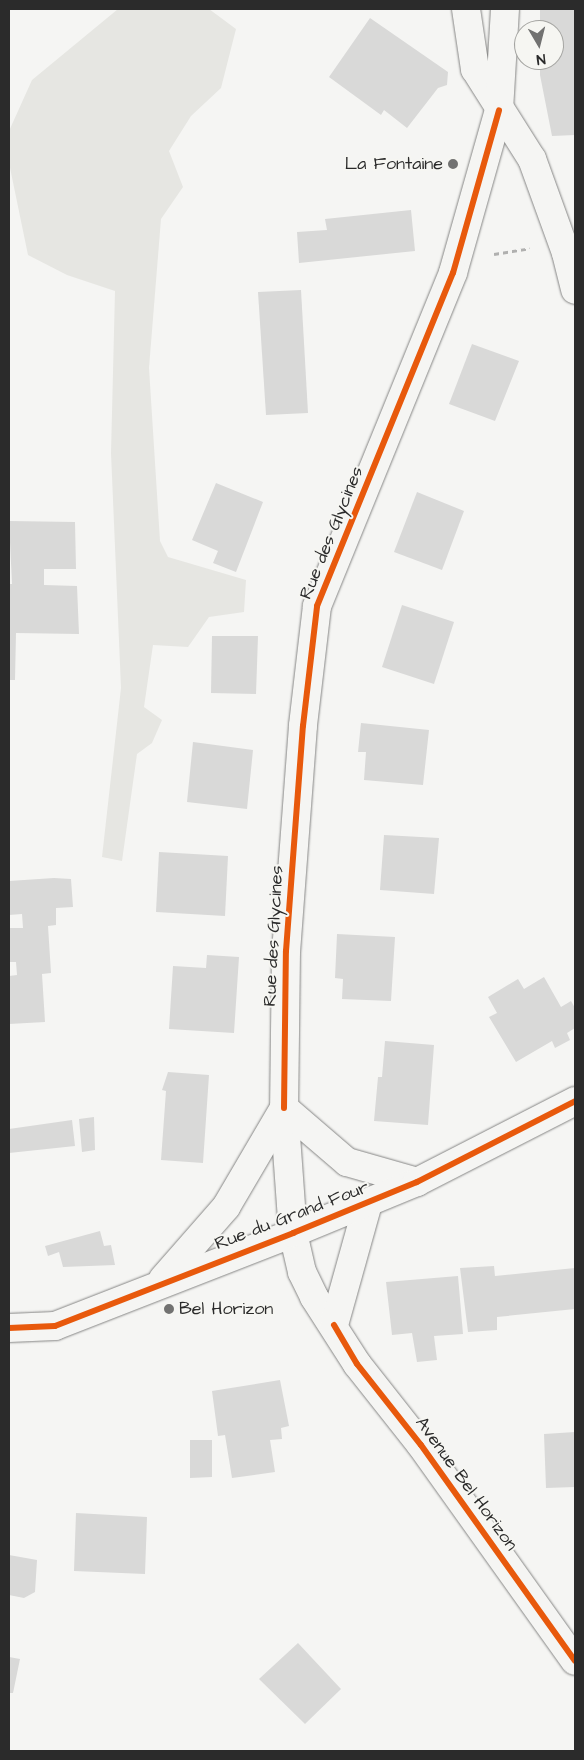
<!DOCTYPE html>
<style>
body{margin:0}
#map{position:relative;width:584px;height:1760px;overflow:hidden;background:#f5f5f3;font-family:"Architects Daughter",sans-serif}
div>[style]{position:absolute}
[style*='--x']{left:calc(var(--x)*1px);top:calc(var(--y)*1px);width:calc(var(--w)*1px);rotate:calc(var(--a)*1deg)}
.green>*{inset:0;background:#e6e6e2}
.building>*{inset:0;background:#d9d9d8}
.path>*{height:3px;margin-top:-1.5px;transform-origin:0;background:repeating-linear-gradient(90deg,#b0b0af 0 5px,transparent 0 9px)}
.roads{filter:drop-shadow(0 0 1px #868685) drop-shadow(0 0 1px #868685)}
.street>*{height:28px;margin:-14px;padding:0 14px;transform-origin:14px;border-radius:14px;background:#f5f5f3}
.cycleway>*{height:6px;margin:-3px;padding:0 3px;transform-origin:3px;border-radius:3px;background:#e8590c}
.dots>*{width:14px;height:14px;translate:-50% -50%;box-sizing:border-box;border:2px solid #f6f6f2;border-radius:50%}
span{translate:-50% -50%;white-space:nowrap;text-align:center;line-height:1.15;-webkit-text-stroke:4px #f6f6f2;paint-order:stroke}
.poi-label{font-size:18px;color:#2b2b2b}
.right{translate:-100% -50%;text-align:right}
.left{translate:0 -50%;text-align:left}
.street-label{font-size:18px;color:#2b2b2b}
.frame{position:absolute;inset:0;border:10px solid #2b2b2b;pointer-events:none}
.north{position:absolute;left:514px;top:20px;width:50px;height:50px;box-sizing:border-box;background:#f6f6f2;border:1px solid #a5a5a2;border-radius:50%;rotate:172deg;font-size:14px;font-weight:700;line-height:20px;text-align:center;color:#2b2b2b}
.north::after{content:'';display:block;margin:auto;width:18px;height:22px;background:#727271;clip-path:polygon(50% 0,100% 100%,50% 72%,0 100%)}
</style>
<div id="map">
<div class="green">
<div style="clip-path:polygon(118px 9px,209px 9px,236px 29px,221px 88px,191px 116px,169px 151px,183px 187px,161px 219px,149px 368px,160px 541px,168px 557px,246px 580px,244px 612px,209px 617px,188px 647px,153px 645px,144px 707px,162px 720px,152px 743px,137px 754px,122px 861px,102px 857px,121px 688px,111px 453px,115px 291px,67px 275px,28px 255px,9px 163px,9px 131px,32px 80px)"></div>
</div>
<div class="building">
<div style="clip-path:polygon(540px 9px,575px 9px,575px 135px,552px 136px,540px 75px,540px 60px,554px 60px,554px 30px,540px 30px)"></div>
<div style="clip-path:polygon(370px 18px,448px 72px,447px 85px,438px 88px,407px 128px,384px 110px,381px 115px,329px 77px)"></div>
<div style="clip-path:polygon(411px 210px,415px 251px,299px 263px,297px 232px,327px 230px,325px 219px)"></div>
<div style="clip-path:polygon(301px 290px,308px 413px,266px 415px,258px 292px)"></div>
<div style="clip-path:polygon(472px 344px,519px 361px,495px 421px,449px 404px)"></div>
<div style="clip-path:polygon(216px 483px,263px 502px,236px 572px,213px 563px,218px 551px,192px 540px)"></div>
<div style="clip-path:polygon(417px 492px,464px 511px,442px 570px,394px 552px)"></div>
<div style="clip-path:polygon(9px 521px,75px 522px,76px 569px,44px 569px,44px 585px,77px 586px,79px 634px,16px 633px,15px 680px,9px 680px,9px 584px,12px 584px)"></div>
<div style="clip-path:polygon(402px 605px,454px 622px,434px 684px,382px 667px)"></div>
<div style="clip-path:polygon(212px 636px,258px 636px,256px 694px,211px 693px)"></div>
<div style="clip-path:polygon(361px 723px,429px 730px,423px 785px,364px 780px,366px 752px,358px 752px)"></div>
<div style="clip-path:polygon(193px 742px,253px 750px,247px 809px,187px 802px)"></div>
<div style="clip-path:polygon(384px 835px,439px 838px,434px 894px,380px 890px)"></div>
<div style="clip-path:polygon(159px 852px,228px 856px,225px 916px,156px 912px)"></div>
<div style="clip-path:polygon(54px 878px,71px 879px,73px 907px,56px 908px,56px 925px,48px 926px,51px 973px,42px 974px,45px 1022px,9px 1024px,9px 976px,17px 975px,16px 962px,9px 962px,9px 928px,23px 928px,22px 914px,9px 915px,9px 881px)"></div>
<div style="clip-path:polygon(337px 934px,395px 937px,391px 1001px,342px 999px,343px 979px,335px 978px)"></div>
<div style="clip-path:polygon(207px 955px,239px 957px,234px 1033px,169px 1029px,173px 966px,206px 968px)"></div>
<div style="clip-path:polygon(544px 977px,561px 1007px,571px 1001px,575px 1008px,575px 1028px,567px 1033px,570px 1040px,555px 1048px,552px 1041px,516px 1062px,489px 1017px,497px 1013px,488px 997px,518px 979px,524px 989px)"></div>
<div style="clip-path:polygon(385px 1041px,434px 1045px,428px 1125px,374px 1121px,378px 1077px,382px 1077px)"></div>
<div style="clip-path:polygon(168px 1072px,209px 1075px,203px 1163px,161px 1160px,166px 1091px,162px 1090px)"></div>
<div style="clip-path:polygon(94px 1117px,95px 1150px,82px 1152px,79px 1119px)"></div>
<div style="clip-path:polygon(72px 1120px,75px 1146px,9px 1153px,9px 1129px)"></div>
<div style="clip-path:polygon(100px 1231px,104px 1246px,111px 1245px,115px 1265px,63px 1267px,59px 1252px,48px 1256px,45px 1246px)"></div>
<div style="clip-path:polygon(494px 1266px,495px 1276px,575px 1268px,575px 1309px,497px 1317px,497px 1330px,468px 1332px,460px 1268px)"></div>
<div style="clip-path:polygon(458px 1276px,463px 1334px,434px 1336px,437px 1360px,417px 1362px,412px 1333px,392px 1335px,386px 1282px)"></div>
<div style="clip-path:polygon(280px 1380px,289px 1426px,281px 1428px,282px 1439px,270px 1440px,275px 1472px,232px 1478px,225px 1435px,218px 1436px,212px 1391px)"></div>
<div style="clip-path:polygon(575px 1432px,575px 1487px,546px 1488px,544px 1434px)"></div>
<div style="clip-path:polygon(190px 1440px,212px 1440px,212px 1477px,190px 1478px)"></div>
<div style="clip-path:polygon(76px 1513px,147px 1517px,145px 1574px,74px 1571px)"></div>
<div style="clip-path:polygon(9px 1555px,37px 1560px,35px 1592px,24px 1598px,9px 1595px)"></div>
<div style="clip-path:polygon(298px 1643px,341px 1689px,305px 1724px,259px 1679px)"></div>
<div style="clip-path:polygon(9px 1657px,20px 1659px,13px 1693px,9px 1693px)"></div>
</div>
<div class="path">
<div style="--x:494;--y:254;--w:36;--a:-9"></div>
</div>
<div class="roads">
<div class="street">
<div style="--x:466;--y:9;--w:61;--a:81.5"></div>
<div style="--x:475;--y:69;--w:107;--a:57.7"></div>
<div style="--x:532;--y:159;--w:100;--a:70.1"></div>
<div style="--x:566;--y:253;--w:38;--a:76"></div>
<div style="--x:505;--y:9;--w:101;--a:93.4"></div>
<div style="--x:499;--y:110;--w:169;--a:105.8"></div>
<div style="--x:453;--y:273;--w:360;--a:112.2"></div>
<div style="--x:317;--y:606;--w:121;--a:96.7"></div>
<div style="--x:303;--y:726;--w:226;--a:94.3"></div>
<div style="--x:286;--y:951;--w:157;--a:90.7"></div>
<div style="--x:284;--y:1108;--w:125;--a:85.9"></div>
<div style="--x:293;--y:1233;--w:40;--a:77"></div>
<div style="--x:302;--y:1272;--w:28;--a:64"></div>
<div style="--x:314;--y:1297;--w:80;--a:57.3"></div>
<div style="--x:357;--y:1364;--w:103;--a:51.7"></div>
<div style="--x:421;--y:1445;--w:265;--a:54.5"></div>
<div style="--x:284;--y:1108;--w:83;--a:40.6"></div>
<div style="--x:347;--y:1162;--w:73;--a:15.9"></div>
<div style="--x:163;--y:1279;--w:96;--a:-48.8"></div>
<div style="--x:226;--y:1207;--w:115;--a:-59.6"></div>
<div style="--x:334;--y:1325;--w:127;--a:-74.4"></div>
<div style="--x:9;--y:1328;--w:46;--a:-2.5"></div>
<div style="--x:55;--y:1326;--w:256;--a:-21.3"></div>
<div style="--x:293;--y:1233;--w:134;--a:-22.4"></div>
<div style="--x:417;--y:1182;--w:178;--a:-27.1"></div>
</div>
</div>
<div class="cycleway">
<div style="--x:284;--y:1108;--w:157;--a:-89.3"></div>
<div style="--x:286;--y:951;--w:226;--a:-85.7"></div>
<div style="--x:303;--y:726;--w:121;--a:-83.3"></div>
<div style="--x:317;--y:606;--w:360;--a:-67.8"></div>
<div style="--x:453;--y:273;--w:169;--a:-74.2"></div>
<div style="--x:334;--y:1325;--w:45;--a:59.5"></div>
<div style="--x:357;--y:1364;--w:103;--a:51.7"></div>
<div style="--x:421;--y:1445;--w:265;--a:54.5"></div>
<div style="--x:9;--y:1328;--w:46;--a:-2.5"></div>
<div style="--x:55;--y:1326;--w:256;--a:-21.3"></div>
<div style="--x:293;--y:1233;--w:134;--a:-22.4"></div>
<div style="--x:417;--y:1182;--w:178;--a:-27.1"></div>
</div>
<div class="dots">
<div style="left:453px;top:164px;background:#727271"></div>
<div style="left:169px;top:1309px;background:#727271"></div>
</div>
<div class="poi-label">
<span class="right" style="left:443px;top:164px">La Fontaine</span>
<span class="left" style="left:179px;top:1309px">Bel Horizon</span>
</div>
<div class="street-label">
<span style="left:332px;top:533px;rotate:-68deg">Rue des Glycines</span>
<span style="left:274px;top:936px;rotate:-87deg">Rue des Glycines</span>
<span style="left:292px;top:1216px;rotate:-21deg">Rue du Grand Four</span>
<span style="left:466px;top:1484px;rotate:54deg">Avenue Bel Horizon</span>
</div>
<div class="frame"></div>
<div class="north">N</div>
</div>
